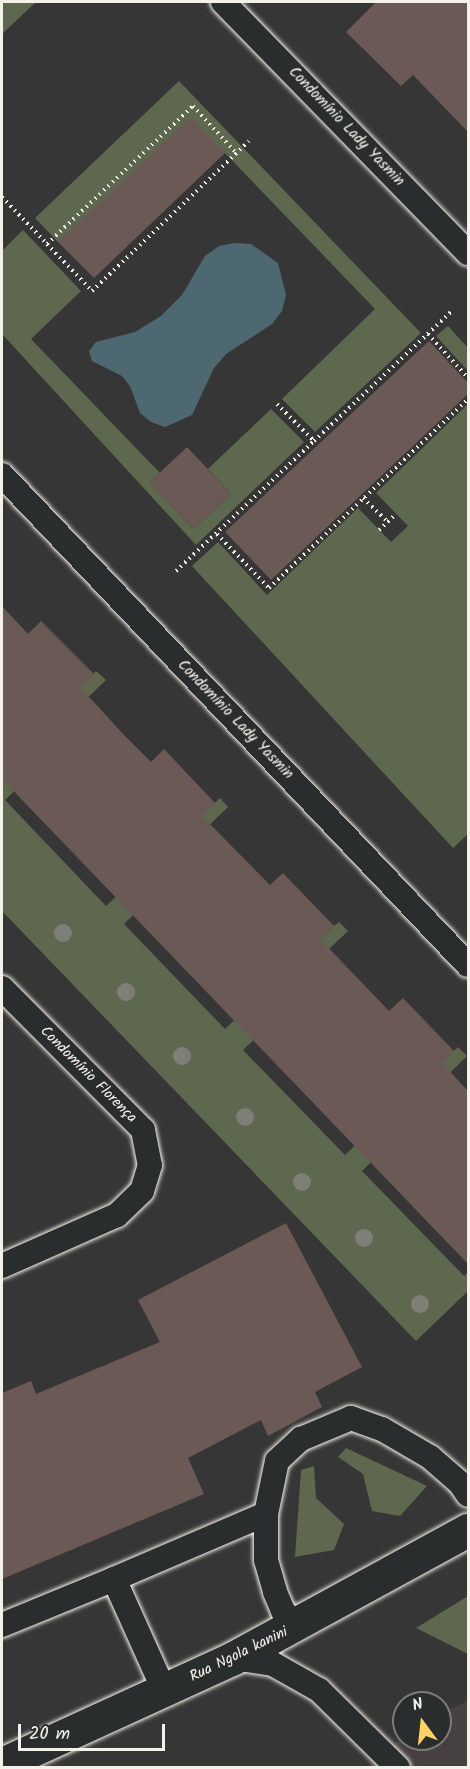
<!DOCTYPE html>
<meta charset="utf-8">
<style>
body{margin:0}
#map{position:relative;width:470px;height:1769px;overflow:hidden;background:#373636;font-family:Kalam,sans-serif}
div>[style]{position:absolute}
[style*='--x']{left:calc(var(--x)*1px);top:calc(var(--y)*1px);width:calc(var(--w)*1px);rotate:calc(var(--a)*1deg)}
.built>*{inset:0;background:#474040}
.green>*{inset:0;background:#5e684f}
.water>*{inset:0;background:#4e6872}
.building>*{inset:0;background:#6b5956}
.path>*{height:4px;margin-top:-2px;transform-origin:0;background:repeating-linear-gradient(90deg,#f4f1e8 0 1.5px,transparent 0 6px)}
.roads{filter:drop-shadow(0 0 2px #f4f1e8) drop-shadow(0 0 2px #f4f1e8)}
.service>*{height:24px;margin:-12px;padding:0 12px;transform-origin:12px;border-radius:12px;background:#2a2d2e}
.secondary>*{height:33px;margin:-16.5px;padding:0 16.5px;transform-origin:16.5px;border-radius:16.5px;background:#2a2d2e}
.trees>*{width:18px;height:18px;margin:-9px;border-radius:50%;background:#7e7f76}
span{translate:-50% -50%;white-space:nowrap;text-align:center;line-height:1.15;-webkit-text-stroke:5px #2a2d2e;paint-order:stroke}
.street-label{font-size:15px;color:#f4f1e8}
.frame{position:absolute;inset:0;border:3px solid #f4f1e8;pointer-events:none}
.north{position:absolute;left:392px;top:1691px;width:60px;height:60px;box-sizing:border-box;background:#2a2d2e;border:2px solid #7b7b78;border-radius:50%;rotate:345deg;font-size:16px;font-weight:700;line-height:24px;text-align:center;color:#f4f1e8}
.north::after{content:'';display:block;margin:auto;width:21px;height:27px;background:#ffd166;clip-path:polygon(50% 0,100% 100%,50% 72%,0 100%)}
.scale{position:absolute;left:18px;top:1724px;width:147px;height:27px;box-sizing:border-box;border:3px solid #f4f1e8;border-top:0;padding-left:8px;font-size:18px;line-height:21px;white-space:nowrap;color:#f4f1e8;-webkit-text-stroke:4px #2a2d2e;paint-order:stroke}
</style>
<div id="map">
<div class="built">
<div style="clip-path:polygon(468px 1700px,468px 1767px,366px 1768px,404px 1736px,404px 1739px,440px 1739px,440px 1715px)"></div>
</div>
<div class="green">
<div style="clip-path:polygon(2px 2px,36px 2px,2px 34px)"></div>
<div style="clip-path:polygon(179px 81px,421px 333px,315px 432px,282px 399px,375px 309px,225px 153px,58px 242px,35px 218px)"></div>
<div style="clip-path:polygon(23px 230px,81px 291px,31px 339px,160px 473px,150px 482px,193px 529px,231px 494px,208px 469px,271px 409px,304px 442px,196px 545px,2px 334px,2px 251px)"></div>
<div style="clip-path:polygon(448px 326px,468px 348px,468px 371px,436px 336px)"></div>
<div style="clip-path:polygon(468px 404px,468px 834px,453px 848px,192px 566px,218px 542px,267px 595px,358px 508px,391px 542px,408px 526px,376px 493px)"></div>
<div style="clip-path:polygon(96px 671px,106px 680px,50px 734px,61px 747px,5px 800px,106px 906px,220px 798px,228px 807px,171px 862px,179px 871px,124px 924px,225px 1029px,334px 926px,339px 922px,348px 931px,290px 986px,299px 997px,243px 1050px,345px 1155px,458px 1047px,467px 1056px,411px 1111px,417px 1117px,362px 1171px,464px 1276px,468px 1272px,468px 1291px,416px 1341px,2px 911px,2px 764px)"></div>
<div style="clip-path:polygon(346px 1448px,427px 1486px,400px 1516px,372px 1511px,363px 1474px,338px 1457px)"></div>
<div style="clip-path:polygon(314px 1466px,316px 1498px,344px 1524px,334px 1550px,295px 1557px,301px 1470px)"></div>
<div style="clip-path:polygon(468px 1596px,468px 1654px,416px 1628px)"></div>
</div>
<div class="water">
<div style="clip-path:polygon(235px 243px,251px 244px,278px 263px,286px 295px,282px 311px,272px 324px,226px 354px,214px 368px,192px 415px,165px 427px,151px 422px,140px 413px,130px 386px,122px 376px,92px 361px,89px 351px,96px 342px,135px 332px,161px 316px,182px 295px,205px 256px,219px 246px)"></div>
</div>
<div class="building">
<div style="clip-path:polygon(376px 2px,468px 2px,468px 132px,413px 75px,401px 86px,346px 32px)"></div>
<div style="clip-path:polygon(191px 117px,225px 153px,94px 278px,58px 242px)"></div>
<div style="clip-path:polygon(429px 341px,468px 383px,468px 394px,271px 580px,225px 532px)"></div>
<div style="clip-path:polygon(187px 447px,231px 494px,193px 529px,150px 482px)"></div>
<div style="clip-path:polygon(2px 606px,28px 634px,41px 621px,94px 674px,80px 687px,124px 735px,151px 762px,164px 749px,215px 803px,202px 816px,270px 885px,283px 873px,334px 926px,320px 939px,389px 1011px,403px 998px,454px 1051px,442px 1063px,468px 1091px,468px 1264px,2px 779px)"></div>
<div style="clip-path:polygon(286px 1223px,362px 1367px,315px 1392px,322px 1407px,268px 1436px,261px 1420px,188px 1458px,204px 1494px,2px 1579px,2px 1393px,31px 1381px,36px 1394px,160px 1342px,138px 1300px)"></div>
</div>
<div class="path">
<div style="--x:2;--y:197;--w:65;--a:46.2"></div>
<div style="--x:47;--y:244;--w:201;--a:-43.4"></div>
<div style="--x:193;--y:106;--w:64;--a:47.5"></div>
<div style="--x:47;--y:244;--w:65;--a:46.2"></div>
<div style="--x:92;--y:291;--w:217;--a:-43.7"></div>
<div style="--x:428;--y:334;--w:59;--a:47.7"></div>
<div style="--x:277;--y:404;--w:52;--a:45"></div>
<div style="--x:314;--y:441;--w:188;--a:-43.3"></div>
<div style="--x:363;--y:498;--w:35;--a:44"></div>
<div style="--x:379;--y:530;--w:23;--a:-43"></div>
<div style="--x:217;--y:534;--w:75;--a:46.1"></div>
<div style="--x:269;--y:588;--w:274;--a:-43.5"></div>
<div style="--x:176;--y:571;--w:190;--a:-43.3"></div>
</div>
<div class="roads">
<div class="service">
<div style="--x:223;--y:2;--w:351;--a:45.7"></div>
<div style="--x:2;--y:475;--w:676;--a:46.44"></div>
<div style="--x:2;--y:988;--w:200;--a:45.2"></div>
<div style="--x:143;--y:1130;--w:36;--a:79"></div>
<div style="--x:150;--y:1165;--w:27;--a:107"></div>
<div style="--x:142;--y:1191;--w:35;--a:136"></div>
<div style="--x:117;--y:1215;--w:126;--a:156.1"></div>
<div style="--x:266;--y:1514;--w:54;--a:-78.3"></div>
<div style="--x:277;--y:1461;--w:33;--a:-43"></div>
<div style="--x:301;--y:1439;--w:54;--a:-22.8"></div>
<div style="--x:351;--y:1418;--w:33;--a:20"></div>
<div style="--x:382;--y:1429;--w:56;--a:30.3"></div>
<div style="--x:430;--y:1457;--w:40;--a:41"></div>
<div style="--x:460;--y:1483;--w:14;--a:56"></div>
<div style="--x:114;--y:1579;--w:165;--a:-23.2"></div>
<div style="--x:266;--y:1514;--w:46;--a:90"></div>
<div style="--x:266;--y:1560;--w:33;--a:74"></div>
<div style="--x:275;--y:1592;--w:21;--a:67"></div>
<div style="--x:283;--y:1611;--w:21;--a:47"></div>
<div style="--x:2;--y:1625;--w:121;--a:-22.3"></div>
<div style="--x:114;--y:1579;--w:122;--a:65.8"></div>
<div style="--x:233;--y:1658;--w:40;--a:8.5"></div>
<div style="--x:273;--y:1664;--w:53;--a:29.5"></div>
<div style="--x:319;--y:1690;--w:111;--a:44.6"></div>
</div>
<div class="secondary">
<div style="--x:2;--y:1764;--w:254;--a:-24.6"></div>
<div style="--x:233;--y:1658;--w:268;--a:-28.6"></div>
</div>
</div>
<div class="trees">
<div style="left:63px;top:933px"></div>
<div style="left:126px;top:992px"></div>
<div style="left:182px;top:1056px"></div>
<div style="left:245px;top:1117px"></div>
<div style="left:302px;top:1182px"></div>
<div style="left:364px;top:1238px"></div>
<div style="left:420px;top:1304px"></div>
</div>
<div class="street-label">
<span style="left:346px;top:127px;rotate:46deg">Condomínio Lady Yasmin</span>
<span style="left:235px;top:720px;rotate:46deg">Condomínio Lady Yasmin</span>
<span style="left:88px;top:1075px;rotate:45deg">Condomínio Florença</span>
<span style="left:239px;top:1655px;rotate:-26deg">Rua Ngola kanini</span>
</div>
<div class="frame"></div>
<div class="north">N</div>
<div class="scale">20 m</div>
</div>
